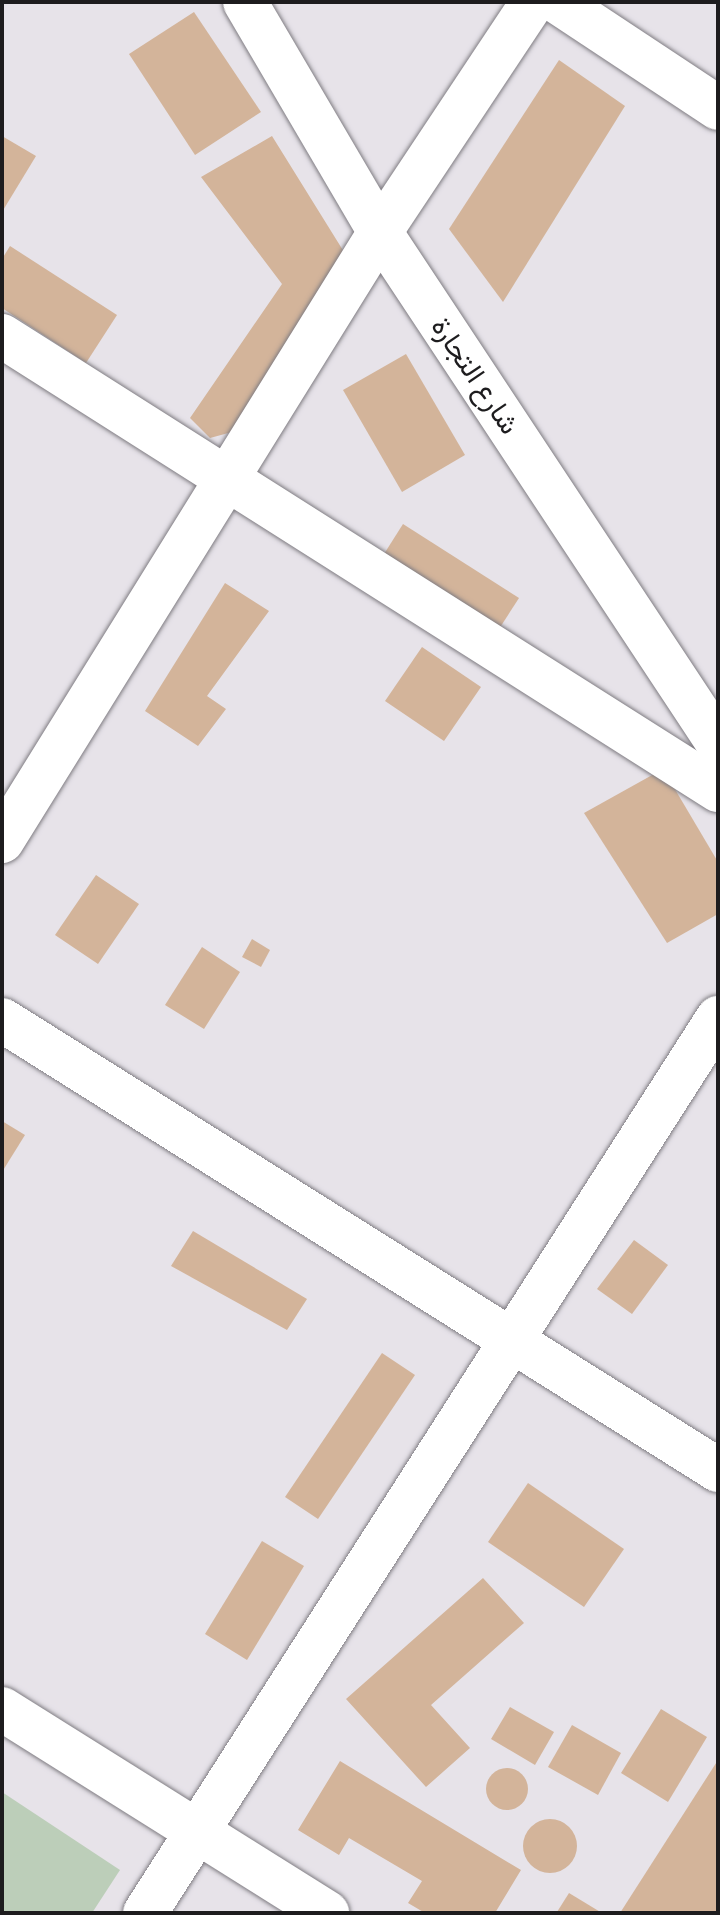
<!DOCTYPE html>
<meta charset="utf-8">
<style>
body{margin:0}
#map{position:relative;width:720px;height:1915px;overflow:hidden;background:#e7e3e9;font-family:"Source Sans 3",Vazirmatn,sans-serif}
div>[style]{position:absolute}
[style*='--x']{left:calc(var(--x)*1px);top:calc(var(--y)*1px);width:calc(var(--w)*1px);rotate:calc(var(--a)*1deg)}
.green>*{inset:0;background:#bcceb9}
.building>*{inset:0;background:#d3b49a}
.round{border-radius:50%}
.roads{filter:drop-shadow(0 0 2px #7f7c82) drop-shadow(0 0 2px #7f7c82)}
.minor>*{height:44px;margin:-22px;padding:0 22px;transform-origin:22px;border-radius:22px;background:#fff}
span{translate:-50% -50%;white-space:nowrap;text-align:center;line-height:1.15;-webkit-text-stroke:6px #fff;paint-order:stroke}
.street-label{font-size:28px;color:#1d1c1e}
.frame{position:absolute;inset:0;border:4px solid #1d1c1e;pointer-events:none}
</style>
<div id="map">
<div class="green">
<div style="clip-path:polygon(2px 1792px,120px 1870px,92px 1913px,2px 1913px)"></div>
</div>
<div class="building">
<div style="clip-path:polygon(194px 12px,261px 112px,195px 155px,129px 54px)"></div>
<div style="clip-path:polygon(559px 60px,625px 106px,503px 302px,449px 229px)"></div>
<div style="clip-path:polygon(2px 136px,36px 156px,2px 212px)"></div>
<div style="clip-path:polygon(272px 136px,349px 260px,243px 429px,210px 438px,190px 418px,282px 284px,201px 177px)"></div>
<div style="clip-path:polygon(10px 246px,117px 315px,86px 363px,2px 308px,2px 259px)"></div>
<div style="clip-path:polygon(406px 354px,465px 455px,402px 492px,343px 390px)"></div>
<div style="clip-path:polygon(403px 524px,519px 598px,499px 629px,384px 554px)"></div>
<div style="clip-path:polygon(225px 583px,269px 611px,207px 696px,226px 709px,198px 746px,145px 711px)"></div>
<div style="clip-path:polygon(422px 647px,481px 687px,444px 741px,385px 701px)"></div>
<div style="clip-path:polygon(663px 769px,718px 862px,718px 914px,667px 943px,584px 813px)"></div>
<div style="clip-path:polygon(96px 875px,139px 904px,98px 964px,55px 935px)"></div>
<div style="clip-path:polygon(252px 939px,270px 950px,261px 967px,242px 957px)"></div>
<div style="clip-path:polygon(202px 947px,240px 972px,204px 1029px,165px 1005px)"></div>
<div style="clip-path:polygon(2px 1121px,25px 1135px,2px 1172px)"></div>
<div style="clip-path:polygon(193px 1231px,307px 1299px,287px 1330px,171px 1266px)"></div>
<div style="clip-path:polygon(634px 1240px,668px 1265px,632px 1314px,597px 1289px)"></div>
<div style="clip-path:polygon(382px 1353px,415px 1375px,318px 1519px,285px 1497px)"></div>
<div style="clip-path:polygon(528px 1483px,624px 1549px,584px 1607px,488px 1542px)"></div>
<div style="clip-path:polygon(262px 1541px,304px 1566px,247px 1660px,205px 1634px)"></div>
<div style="clip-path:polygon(483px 1578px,524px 1623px,431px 1705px,470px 1748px,426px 1787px,346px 1699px)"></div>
<div style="clip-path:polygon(510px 1707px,554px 1732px,535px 1765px,491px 1739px)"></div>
<div style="clip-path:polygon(661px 1709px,707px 1737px,668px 1802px,621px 1773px)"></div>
<div style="clip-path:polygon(572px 1725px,621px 1753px,598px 1795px,548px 1767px)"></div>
<div style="clip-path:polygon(718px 1760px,718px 1913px,620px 1913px)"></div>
<div style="clip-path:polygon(340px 1761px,521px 1870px,495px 1913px,425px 1913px,408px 1903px,422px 1881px,349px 1838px,339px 1855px,298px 1830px)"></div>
<div class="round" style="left:486px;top:1768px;width:42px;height:42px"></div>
<div class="round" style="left:523px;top:1819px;width:54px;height:54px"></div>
<div style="clip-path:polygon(569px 1893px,602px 1913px,557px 1912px)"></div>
</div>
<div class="roads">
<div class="minor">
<div style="--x:245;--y:2;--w:267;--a:59.6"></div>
<div style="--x:380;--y:232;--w:613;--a:56.52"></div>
<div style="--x:558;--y:2;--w:192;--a:33.5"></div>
<div style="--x:2;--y:336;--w:848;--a:32.38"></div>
<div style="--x:2;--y:841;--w:717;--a:-58.17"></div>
<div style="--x:380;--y:232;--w:276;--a:-56.4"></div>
<div style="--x:2;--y:1020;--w:846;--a:32.15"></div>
<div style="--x:2;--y:1709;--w:384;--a:32.1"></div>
<div style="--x:145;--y:1913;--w:1063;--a:-57.37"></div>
</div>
</div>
<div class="street-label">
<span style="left:475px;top:376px;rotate:56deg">شارع التجارة</span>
</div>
<div class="frame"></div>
</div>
